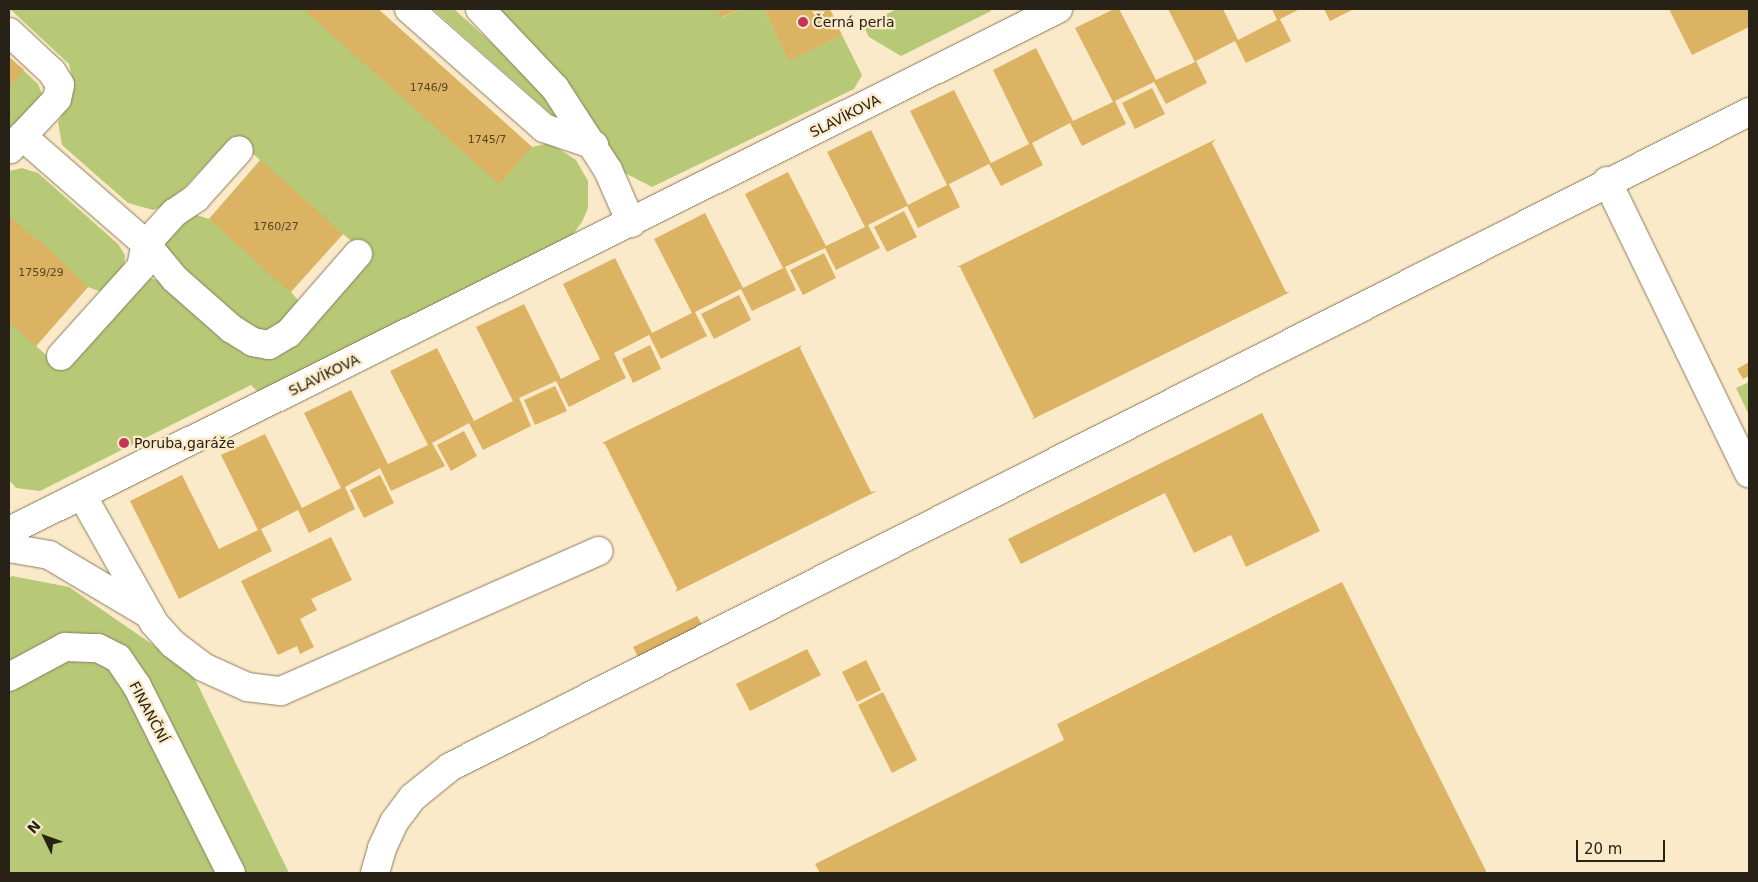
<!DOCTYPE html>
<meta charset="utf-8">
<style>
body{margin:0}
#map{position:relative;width:1758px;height:882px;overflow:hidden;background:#fbeac9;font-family:"DejaVu Sans",sans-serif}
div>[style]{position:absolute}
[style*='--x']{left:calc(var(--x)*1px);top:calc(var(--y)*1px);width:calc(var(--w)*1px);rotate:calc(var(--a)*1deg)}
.green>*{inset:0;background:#b7c977}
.building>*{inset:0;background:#dbb362}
.roads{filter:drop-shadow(0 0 1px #8b7c5e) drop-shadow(0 0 1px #8b7c5e)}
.minor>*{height:28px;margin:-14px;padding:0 14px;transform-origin:14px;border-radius:14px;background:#fff}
.dots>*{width:14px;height:14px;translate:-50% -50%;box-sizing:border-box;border:2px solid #fbeac9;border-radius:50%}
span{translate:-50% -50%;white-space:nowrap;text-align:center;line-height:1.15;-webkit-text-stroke:4.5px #fbeac9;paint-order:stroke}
.number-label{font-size:11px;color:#554628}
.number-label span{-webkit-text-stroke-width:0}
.poi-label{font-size:14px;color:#282115}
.left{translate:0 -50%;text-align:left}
.street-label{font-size:14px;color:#282115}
.frame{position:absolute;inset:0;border:10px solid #282115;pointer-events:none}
.north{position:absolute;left:20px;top:812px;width:50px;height:50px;-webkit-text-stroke:4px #fbeac9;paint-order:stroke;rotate:312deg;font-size:14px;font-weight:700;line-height:20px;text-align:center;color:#282115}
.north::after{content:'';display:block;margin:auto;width:18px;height:22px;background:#282115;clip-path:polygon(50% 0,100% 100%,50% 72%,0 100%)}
.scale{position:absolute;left:1576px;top:840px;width:89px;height:22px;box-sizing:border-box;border:2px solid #282115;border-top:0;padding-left:6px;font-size:15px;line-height:18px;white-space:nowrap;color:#282115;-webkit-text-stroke:4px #fbeac9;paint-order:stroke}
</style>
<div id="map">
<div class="green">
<div style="clip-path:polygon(10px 9px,378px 9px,532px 147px,550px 143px,576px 160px,588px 181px,588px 208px,582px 222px,570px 238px,261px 395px,251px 385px,40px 491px,16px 488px,9px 480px,9px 171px,22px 168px,38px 173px,118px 244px,125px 255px,124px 273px,112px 288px,99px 291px,88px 287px,36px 346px,62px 369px,136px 285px,148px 278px,167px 282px,220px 330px,249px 349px,265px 353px,283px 349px,369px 256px,343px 234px,291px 292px,298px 300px,298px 309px,280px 329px,261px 335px,239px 324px,181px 272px,166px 255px,166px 239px,178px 220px,193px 214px,209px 219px,260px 160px,233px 136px,168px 205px,153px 210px,128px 203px,62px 145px,58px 122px,72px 97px,74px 85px,69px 64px)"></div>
<div style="clip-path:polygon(433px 9px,454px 9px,547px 93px,562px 115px,558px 120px)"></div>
<div style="clip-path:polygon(498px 9px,717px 9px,722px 18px,741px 9px,764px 9px,789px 60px,842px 35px,862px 75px,854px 89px,652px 187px,625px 173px,515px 25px)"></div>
<div style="clip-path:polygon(897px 9px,990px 9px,991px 11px,901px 56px,869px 37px,863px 25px)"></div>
<div style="clip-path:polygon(9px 57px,38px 84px,42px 94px,9px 133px)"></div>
<div style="clip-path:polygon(1749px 382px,1749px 415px,1736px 388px)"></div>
<div style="clip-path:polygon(12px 576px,69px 587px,191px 671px,289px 873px,239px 873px,123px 654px,9px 665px,9px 578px)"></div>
<div style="clip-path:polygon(83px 653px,116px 672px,220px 873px,9px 873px,9px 684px)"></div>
</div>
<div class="building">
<div style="clip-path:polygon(303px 9px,378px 9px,532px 147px,499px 184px)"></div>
<div style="clip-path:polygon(717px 9px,741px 9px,721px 18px)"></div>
<div style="clip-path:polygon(764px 9px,830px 9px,842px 35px,789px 61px)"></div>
<div style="clip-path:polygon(1114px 9px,1119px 9px,1156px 80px,1195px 62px,1168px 9px,1223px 9px,1238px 40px,1277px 20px,1272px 9px,1300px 9px,1280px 19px,1291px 41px,1246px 63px,1235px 41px,1196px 61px,1207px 83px,1166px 104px,1154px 82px,1115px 101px,1126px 124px,1082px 146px,1070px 123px,1032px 143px,1043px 165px,1001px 186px,989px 164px,949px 184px,960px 207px,918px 228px,907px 206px,886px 216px,868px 225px,880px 248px,836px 270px,825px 248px,785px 267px,796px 290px,752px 311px,741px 289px,695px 312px,707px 336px,661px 359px,649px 335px,614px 353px,626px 378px,569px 407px,556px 381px,519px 398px,531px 426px,483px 450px,469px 423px,432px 443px,445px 466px,391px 491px,380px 468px,345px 487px,355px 509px,309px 533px,298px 510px,261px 529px,272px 551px,179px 599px,130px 501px,182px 475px,219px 549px,258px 530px,221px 455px,265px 434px,302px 508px,341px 488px,304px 413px,351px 390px,388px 464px,428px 445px,390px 371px,437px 348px,474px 421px,513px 401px,476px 327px,524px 304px,561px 379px,600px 359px,563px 284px,615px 258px,652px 333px,692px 313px,654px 239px,705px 213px,743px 288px,783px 268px,745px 194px,788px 172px,826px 246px,865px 227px,827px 152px,871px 130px,908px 205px,947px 185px,910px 111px,954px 90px,991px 163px,1029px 144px,993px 70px,1036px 48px,1073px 121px,1113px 102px,1075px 28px)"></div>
<div style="clip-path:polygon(1324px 9px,1354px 9px,1330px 21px)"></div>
<div style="clip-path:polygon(1669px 9px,1749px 9px,1749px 27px,1692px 55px)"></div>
<div style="clip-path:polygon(9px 57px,24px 70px,9px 87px)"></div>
<div style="clip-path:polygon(1152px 88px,1165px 114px,1135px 129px,1122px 103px)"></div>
<div style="clip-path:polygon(1216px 139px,1212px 143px,1286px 292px,1290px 292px,1031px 420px,1034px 417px,960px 267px,957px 267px)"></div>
<div style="clip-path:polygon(261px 160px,343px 234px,290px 292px,209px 219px)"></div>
<div style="clip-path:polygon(904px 211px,917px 237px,887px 252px,874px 227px)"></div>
<div style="clip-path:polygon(9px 216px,38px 241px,39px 239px,88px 287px,36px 346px,9px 322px)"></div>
<div style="clip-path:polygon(824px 253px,836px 278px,803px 295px,790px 270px)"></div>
<div style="clip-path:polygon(739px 295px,751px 320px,714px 339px,701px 314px)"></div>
<div style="clip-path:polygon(650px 345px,661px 369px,633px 383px,622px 359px)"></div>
<div style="clip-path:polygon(802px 345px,800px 348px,871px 492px,877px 491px,676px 592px,677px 588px,605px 444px,602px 443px)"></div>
<div style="clip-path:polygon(1749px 362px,1749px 376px,1743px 379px,1737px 369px)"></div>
<div style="clip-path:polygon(555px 386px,567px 411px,535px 425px,524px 400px)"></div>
<div style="clip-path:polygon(1262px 413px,1320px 531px,1246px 567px,1231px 535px,1194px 553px,1165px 493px,1021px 564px,1008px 539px)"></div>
<div style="clip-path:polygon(464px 431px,477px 456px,451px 471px,437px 445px)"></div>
<div style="clip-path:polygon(380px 475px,394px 503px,364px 518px,350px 490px)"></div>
<div style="clip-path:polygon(331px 537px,352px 580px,311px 599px,317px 610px,300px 619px,314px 647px,300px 654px,297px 646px,278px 655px,241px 581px)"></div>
<div style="clip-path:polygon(1342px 582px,1487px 873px,820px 873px,815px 864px,1064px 740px,1057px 724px)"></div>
<div style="clip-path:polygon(697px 616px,702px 625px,638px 657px,633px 647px)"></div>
<div style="clip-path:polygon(807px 649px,821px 675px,750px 711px,736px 684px)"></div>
<div style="clip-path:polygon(866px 660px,881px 690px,857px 702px,842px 672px)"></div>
<div style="clip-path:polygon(883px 692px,917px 760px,892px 773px,858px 705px)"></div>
</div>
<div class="roads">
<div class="minor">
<div style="--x:409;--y:9;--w:180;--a:41.4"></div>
<div style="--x:544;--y:128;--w:53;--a:18.8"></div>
<div style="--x:480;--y:9;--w:109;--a:46.5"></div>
<div style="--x:555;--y:88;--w:98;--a:57.1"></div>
<div style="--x:608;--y:170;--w:58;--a:66.5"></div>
<div style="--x:9;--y:32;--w:59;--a:42.9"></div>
<div style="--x:52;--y:72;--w:15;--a:58"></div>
<div style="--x:60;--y:85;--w:14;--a:102"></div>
<div style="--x:57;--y:99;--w:69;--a:133.2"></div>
<div style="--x:22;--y:136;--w:164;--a:41.1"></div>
<div style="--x:146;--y:244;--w:42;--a:-47.9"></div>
<div style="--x:174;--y:213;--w:27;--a:-34"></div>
<div style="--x:196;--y:198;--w:64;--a:-48.1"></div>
<div style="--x:1607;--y:181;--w:325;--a:64.1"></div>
<div style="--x:146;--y:244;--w:45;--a:50.4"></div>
<div style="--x:175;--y:279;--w:76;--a:41.3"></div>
<div style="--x:232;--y:329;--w:25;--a:32"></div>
<div style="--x:253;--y:342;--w:16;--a:11"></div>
<div style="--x:269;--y:345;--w:23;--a:-31"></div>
<div style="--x:289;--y:333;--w:105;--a:-48.9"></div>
<div style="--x:61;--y:356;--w:120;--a:-48"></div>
<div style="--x:141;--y:267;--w:24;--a:-78"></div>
<div style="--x:82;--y:495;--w:147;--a:60.6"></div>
<div style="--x:154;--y:623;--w:28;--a:48"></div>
<div style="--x:173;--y:644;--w:38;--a:37"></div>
<div style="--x:203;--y:667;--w:48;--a:24.4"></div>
<div style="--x:247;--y:687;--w:34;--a:7"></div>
<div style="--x:281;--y:691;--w:347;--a:-23.8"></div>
<div style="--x:9;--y:531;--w:1172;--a:-26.46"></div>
<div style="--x:9;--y:548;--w:41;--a:9.9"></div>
<div style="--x:49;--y:555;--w:117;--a:30.7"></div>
<div style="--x:9;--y:677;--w:64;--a:-28.2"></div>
<div style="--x:65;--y:647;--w:33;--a:2"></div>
<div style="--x:98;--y:648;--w:22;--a:27"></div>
<div style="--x:118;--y:658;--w:34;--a:56"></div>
<div style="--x:137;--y:686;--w:209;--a:63.3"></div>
<div style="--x:375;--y:873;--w:26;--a:-74"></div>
<div style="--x:382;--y:848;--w:29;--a:-65"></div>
<div style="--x:394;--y:822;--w:31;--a:-53"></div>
<div style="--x:413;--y:797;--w:48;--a:-39"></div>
<div style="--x:450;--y:767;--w:1455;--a:-26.76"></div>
</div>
</div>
<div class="dots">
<div style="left:803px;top:22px;background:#c63654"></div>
<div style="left:124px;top:443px;background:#c63654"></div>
</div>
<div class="number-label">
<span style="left:429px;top:88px">1746/9</span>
<span style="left:487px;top:140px">1745/7</span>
<span style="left:276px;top:227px">1760/27</span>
<span style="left:41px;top:273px">1759/29</span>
</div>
<div class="poi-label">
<span class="left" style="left:813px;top:22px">Černá perla</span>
<span class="left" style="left:134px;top:443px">Poruba,garáže</span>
</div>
<div class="street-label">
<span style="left:845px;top:116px;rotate:-27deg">SLAVÍKOVA</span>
<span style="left:324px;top:375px;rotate:-26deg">SLAVÍKOVA</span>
<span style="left:149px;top:712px;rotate:62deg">FINANČNÍ</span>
</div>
<div class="frame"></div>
<div class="north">N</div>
<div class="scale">20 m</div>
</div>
